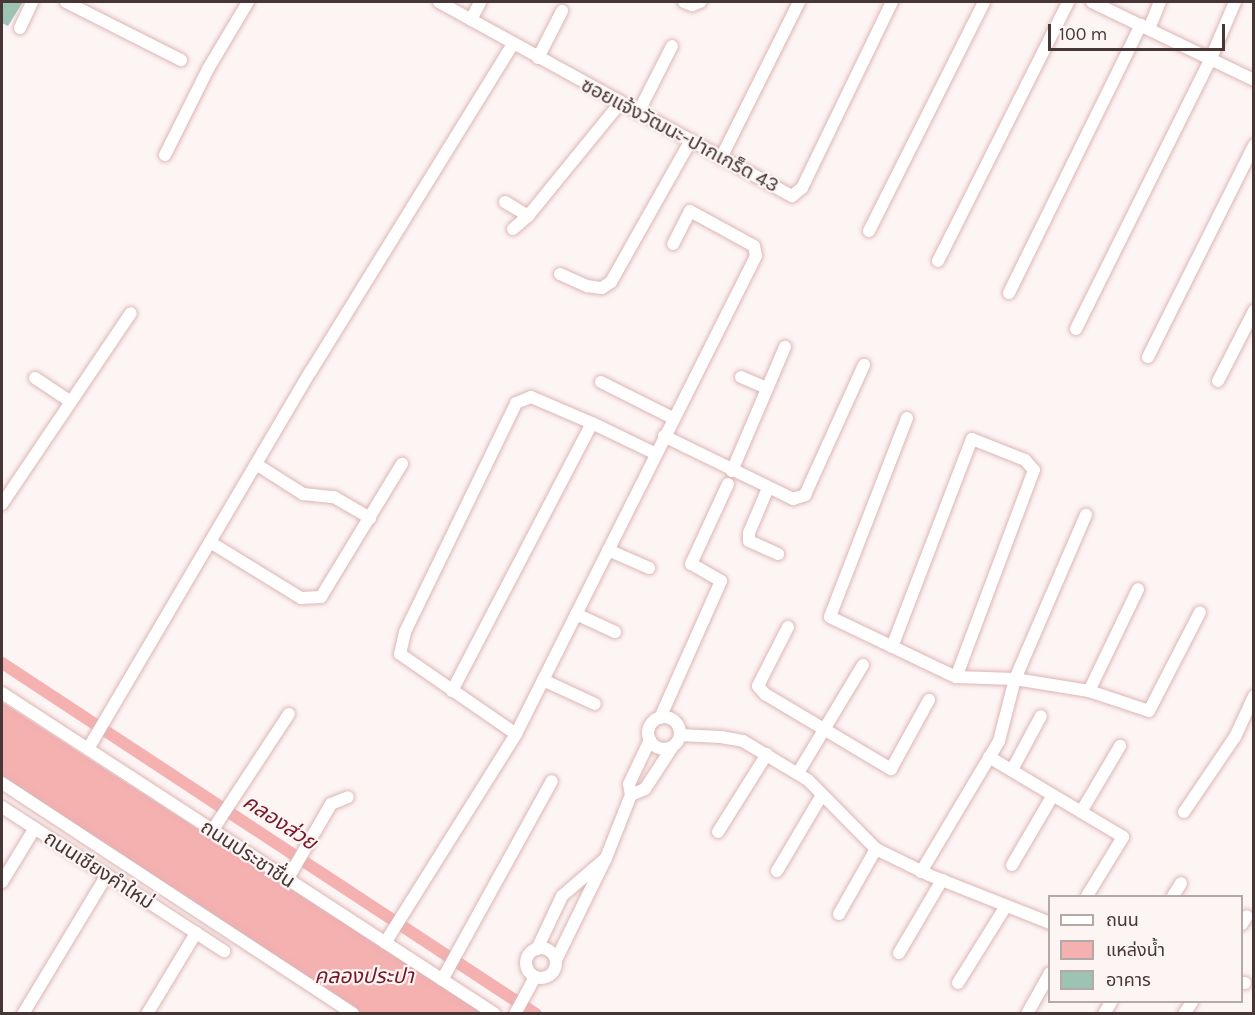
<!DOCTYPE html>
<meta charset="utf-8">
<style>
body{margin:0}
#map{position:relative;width:1255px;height:1015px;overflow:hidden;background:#fdf4f4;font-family:Karla,"Noto Sans Thai",sans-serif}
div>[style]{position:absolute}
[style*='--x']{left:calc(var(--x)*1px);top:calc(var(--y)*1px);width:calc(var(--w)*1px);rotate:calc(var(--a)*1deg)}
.water>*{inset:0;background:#f5b0b0}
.canal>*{height:12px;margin:-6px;padding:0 6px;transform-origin:6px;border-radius:6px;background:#f5b0b0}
.building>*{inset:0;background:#9cc3b4}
.roads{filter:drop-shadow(0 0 2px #ddb5b4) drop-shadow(0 0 2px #ddb5b4)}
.minor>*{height:12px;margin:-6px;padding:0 6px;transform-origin:6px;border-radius:6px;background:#fff}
.minor>.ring{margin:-6px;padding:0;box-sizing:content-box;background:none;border:12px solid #fff;border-radius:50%}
span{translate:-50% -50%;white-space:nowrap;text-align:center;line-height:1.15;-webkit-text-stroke:4.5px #fdf4f4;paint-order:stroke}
.street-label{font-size:20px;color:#473636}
.water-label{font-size:21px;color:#781725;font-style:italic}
.frame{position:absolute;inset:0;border:3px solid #473636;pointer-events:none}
.legend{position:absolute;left:1048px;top:895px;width:195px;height:108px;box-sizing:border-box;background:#fdf4f4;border:2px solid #b4a8a8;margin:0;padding:8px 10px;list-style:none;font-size:18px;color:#473636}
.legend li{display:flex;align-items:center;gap:12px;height:30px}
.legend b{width:30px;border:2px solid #b4a8a8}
.scale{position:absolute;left:1048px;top:24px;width:177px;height:27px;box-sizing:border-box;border:3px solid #473636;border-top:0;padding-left:8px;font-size:18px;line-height:21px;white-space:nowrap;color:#473636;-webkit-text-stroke:4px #fdf4f4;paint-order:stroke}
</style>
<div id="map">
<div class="water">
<div style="clip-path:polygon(2px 702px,105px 769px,483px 1013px,361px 1013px,2px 777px)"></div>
</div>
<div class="canal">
<div style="--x:2;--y:663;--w:639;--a:33.32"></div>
</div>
<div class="building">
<div style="clip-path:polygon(2px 2px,23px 2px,8px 26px,2px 23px)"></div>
</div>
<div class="roads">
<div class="minor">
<div style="--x:66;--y:2;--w:129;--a:26.8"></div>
<div style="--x:439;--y:2;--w:403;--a:28.8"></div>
<div style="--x:792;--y:196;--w:13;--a:-39"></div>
<div style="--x:802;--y:188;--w:207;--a:-64.2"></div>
<div style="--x:684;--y:2;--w:9;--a:21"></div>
<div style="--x:692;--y:5;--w:9;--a:-21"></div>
<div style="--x:1092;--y:2;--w:180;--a:25.7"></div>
<div style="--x:471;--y:20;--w:20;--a:-63"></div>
<div style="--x:20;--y:28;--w:29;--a:-65"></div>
<div style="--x:1149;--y:29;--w:29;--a:-68"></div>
<div style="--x:538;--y:58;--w:53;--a:-62.9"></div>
<div style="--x:638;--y:113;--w:75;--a:-63.1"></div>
<div style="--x:165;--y:155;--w:96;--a:-63.4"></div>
<div style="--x:208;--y:69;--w:78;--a:-59.2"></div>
<div style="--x:721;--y:158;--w:174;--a:-63.4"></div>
<div style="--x:505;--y:202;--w:27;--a:31"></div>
<div style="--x:513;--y:229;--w:20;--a:-41"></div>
<div style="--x:528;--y:216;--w:146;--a:-50.8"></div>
<div style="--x:869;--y:231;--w:256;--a:-63.3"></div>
<div style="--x:938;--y:261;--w:290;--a:-63.3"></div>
<div style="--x:560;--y:274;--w:30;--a:24"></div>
<div style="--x:587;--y:286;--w:15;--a:8"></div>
<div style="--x:602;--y:288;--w:11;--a:-34"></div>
<div style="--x:611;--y:282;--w:161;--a:-60.6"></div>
<div style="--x:1009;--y:293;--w:299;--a:-63.8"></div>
<div style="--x:1076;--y:329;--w:303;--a:-63.5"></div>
<div style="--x:1211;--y:58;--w:61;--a:-66.8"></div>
<div style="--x:1148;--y:357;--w:237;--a:-63.4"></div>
<div style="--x:741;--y:377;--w:28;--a:23"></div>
<div style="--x:35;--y:378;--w:43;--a:33.7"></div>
<div style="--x:1218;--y:381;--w:79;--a:-62.8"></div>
<div style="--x:601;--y:382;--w:80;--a:26.6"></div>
<div style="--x:907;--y:418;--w:213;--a:111.2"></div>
<div style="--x:830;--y:617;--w:140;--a:25.5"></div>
<div style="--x:956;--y:677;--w:59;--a:1.9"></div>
<div style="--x:1015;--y:679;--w:75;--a:9.2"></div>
<div style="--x:1089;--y:691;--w:63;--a:18.4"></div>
<div style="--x:1149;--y:711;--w:111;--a:-62.7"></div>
<div style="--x:664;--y:436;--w:144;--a:26"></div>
<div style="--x:793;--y:499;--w:13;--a:-18"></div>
<div style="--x:805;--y:495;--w:143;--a:-65.6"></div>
<div style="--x:256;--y:464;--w:56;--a:32.6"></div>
<div style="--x:303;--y:494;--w:31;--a:6"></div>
<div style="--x:334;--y:497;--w:42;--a:30.3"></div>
<div style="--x:732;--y:471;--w:135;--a:-66.9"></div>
<div style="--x:768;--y:488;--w:49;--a:112.9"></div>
<div style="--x:749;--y:533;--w:8;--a:90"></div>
<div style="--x:749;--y:541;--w:32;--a:24"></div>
<div style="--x:2;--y:504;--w:230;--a:-56"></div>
<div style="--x:210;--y:542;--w:107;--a:31.6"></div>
<div style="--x:301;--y:598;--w:20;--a:-3"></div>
<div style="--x:321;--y:597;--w:156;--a:-58.7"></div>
<div style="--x:608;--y:550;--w:45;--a:23.7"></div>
<div style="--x:576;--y:614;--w:43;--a:24.8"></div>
<div style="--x:788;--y:627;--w:66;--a:117"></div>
<div style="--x:758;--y:686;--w:11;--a:49"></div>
<div style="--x:765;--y:694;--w:147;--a:30.8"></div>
<div style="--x:891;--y:769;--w:79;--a:-61.2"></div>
<div style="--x:892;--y:647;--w:223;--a:-69"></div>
<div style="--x:972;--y:439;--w:57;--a:21.6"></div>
<div style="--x:1025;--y:460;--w:13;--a:48"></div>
<div style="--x:1034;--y:470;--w:221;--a:110.6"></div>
<div style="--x:543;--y:680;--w:57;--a:24.8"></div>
<div style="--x:452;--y:691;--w:302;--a:-62.4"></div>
<div style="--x:1089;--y:691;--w:113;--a:-64.3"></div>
<div style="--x:2;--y:693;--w:588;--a:33.07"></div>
<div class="ring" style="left:648px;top:717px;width:20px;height:20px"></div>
<div style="--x:660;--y:718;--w:150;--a:-66"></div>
<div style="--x:721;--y:581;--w:34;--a:-150"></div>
<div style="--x:691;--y:564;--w:88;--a:-65.2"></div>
<div style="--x:516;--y:734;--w:141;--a:-145.4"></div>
<div style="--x:400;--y:654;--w:23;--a:-77"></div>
<div style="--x:405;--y:632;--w:254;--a:-64.1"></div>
<div style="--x:516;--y:403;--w:16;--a:-22"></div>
<div style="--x:531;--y:397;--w:66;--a:23.1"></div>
<div style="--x:592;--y:423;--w:71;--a:25.8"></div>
<div style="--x:680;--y:735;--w:41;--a:2.8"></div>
<div style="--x:721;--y:737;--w:22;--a:10"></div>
<div style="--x:743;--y:741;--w:76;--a:31"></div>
<div style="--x:808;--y:780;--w:97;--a:45.4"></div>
<div style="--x:876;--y:849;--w:59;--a:26.1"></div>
<div style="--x:929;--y:875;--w:130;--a:21.6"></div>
<div style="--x:88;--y:749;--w:439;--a:-59.5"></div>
<div style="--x:311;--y:371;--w:384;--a:-58.3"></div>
<div style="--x:989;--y:757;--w:156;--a:30.8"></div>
<div style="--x:1123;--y:837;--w:69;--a:121.4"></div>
<div style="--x:1012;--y:770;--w:61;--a:-61.8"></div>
<div style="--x:798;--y:773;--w:126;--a:-59"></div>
<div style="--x:2;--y:783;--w:420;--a:33.3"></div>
<div style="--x:631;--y:795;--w:15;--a:-23"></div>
<div style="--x:645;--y:789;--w:51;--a:-56.9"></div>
<div style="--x:2;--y:807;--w:265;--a:33"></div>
<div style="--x:1081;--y:812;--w:77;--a:-59.4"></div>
<div style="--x:1184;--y:812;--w:91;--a:-55.8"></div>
<div style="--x:1235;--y:737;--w:45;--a:-65.1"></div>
<div style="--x:212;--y:831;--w:140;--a:-56.7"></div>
<div style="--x:718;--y:832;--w:92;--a:-57.9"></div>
<div style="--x:606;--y:858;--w:68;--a:-68.4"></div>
<div style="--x:631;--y:795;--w:11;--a:-100"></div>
<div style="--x:629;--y:784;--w:49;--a:-64.5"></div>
<div style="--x:1012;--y:865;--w:81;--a:-59.6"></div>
<div style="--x:777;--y:871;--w:88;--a:-59.4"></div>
<div style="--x:921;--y:872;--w:152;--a:-59.2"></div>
<div style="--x:999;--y:741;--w:64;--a:-75.5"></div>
<div style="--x:1015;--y:679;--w:179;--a:-66.6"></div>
<div style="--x:287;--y:880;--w:88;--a:-59.9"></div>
<div style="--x:331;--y:804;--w:18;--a:-22"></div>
<div style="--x:2;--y:882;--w:63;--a:-58.6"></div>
<div style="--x:1173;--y:896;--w:15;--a:-58"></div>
<div style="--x:839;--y:914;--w:75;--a:-60.4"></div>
<div style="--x:1242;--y:924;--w:9;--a:-58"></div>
<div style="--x:385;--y:943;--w:247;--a:-57.9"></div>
<div style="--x:516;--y:734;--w:535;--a:-63.34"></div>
<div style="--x:756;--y:256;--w:10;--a:-101"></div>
<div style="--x:754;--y:246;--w:73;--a:-151.3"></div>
<div style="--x:690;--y:211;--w:37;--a:117"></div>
<div class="ring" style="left:526px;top:948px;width:18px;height:18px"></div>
<div style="--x:537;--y:949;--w:59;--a:-64.7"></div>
<div style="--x:562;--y:896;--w:58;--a:-40.8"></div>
<div style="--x:606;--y:858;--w:114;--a:116.1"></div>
<div style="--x:899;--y:953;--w:85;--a:-59.5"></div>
<div style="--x:442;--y:980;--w:227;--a:-61.1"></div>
<div style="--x:958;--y:983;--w:91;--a:-58.1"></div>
<div style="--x:1242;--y:983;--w:3;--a:0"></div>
<div style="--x:23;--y:1014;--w:162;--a:-58.9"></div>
<div style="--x:147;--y:1014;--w:95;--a:-58.8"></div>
<div style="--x:515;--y:1014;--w:42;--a:-61.6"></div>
<div style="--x:1027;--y:1014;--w:47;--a:-60.7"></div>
<div style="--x:1104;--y:1014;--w:14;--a:-60"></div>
<div style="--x:1184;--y:1014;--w:14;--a:-56"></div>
</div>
</div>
<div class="street-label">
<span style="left:680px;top:135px;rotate:28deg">ซอยแจ้งวัฒนะ-ปากเกร็ด 43</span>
<span style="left:248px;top:854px;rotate:33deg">ถนนประชาชื่น</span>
<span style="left:99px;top:870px;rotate:33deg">ถนนเชียงคำใหม่</span>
</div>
<div class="water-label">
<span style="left:280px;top:822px;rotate:33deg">คลองส่วย</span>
<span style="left:364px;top:976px">คลองประปา</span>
</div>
<div class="frame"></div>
<ul class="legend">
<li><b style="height:8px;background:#fff"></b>ถนน</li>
<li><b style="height:16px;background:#f5b0b0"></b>แหล่งน้ำ</li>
<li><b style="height:16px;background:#9cc3b4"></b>อาคาร</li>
</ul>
<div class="scale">100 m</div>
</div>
